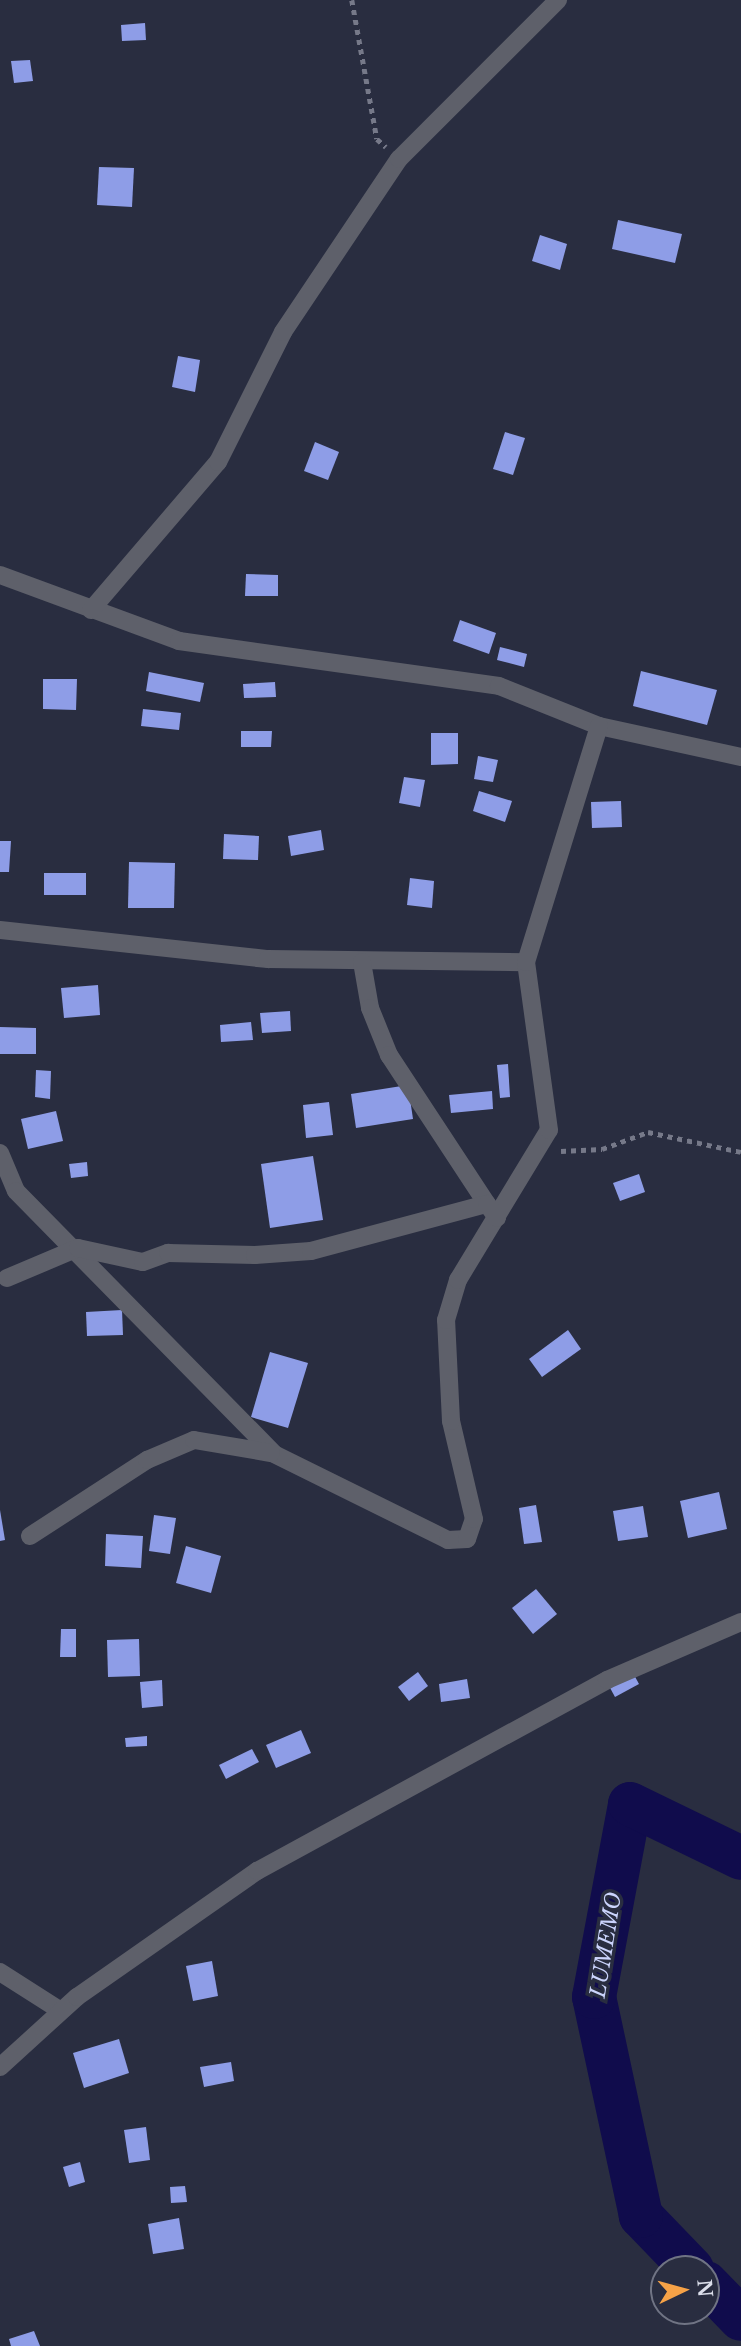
<!DOCTYPE html>
<style>
body{margin:0}
#map{position:relative;width:741px;height:2346px;overflow:hidden;background:#292d40;font-family:"Libre Baskerville",serif}
div>[style]{position:absolute}
[style*='--x']{left:calc(var(--x)*1px);top:calc(var(--y)*1px);width:calc(var(--w)*1px);rotate:calc(var(--a)*1deg)}
.river>*{height:44px;margin:-22px;padding:0 22px;transform-origin:22px;border-radius:22px;background:#100c4c}
.building>*{inset:0;background:#8e9de7}
.path>*{height:4.5px;margin-top:-2.25px;transform-origin:0;background:repeating-linear-gradient(90deg,#767989 0 5px,transparent 0 10px)}
.minor>*{height:18px;margin:-9px;padding:0 9px;transform-origin:9px;border-radius:9px;background:#5e606a}
span{translate:-50% -50%;white-space:nowrap;text-align:center;line-height:1.15;-webkit-text-stroke:7px #292d40;paint-order:stroke}
.water-label{font-size:21px;color:#cbd4fc;font-style:italic}
.north{position:absolute;left:650px;top:2255px;width:70px;height:70px;box-sizing:border-box;background:#292d40;border:2px solid #707484;border-radius:50%;rotate:85deg;font-size:19px;font-weight:700;line-height:28px;text-align:center;color:#dbdeea}
.north::after{content:'';display:block;margin:auto;width:24px;height:32px;background:#f6a247;clip-path:polygon(50% 0,100% 100%,50% 72%,0 100%)}
</style>
<div id="map">
<div class="river">
<div style="--x:692;--y:2269;--w:74;--a:-133.9"></div>
<div style="--x:641;--y:2216;--w:224;--a:-102.1"></div>
<div style="--x:594;--y:1997;--w:196;--a:-79.4"></div>
<div style="--x:630;--y:1804;--w:123;--a:25.9"></div>
<div style="--x:706;--y:2283;--w:50;--a:45.8"></div>
</div>
<div class="building">
<div style="clip-path:polygon(145px 23px,146px 40px,122px 41px,121px 25px)"></div>
<div style="clip-path:polygon(30px 60px,33px 81px,14px 83px,11px 61px)"></div>
<div style="clip-path:polygon(99px 167px,134px 168px,132px 207px,97px 205px)"></div>
<div style="clip-path:polygon(618px 220px,682px 234px,675px 263px,612px 249px)"></div>
<div style="clip-path:polygon(540px 235px,567px 244px,560px 270px,532px 261px)"></div>
<div style="clip-path:polygon(178px 356px,200px 360px,195px 392px,172px 387px)"></div>
<div style="clip-path:polygon(505px 432px,525px 438px,513px 475px,493px 469px)"></div>
<div style="clip-path:polygon(315px 442px,339px 452px,328px 480px,304px 471px)"></div>
<div style="clip-path:polygon(246px 574px,278px 575px,278px 596px,245px 596px)"></div>
<div style="clip-path:polygon(460px 620px,496px 633px,489px 654px,453px 641px)"></div>
<div style="clip-path:polygon(500px 647px,527px 654px,524px 667px,497px 660px)"></div>
<div style="clip-path:polygon(641px 671px,717px 690px,707px 725px,633px 706px)"></div>
<div style="clip-path:polygon(149px 672px,204px 683px,200px 702px,146px 691px)"></div>
<div style="clip-path:polygon(43px 679px,77px 679px,76px 710px,43px 709px)"></div>
<div style="clip-path:polygon(275px 682px,276px 697px,244px 698px,243px 684px)"></div>
<div style="clip-path:polygon(143px 709px,181px 713px,179px 730px,141px 726px)"></div>
<div style="clip-path:polygon(241px 731px,272px 731px,271px 747px,241px 747px)"></div>
<div style="clip-path:polygon(431px 733px,458px 733px,458px 764px,431px 765px)"></div>
<div style="clip-path:polygon(478px 756px,498px 760px,493px 782px,474px 779px)"></div>
<div style="clip-path:polygon(404px 777px,425px 780px,420px 807px,399px 803px)"></div>
<div style="clip-path:polygon(479px 791px,512px 801px,505px 822px,473px 811px)"></div>
<div style="clip-path:polygon(621px 801px,622px 827px,592px 828px,591px 802px)"></div>
<div style="clip-path:polygon(321px 830px,324px 850px,291px 856px,288px 836px)"></div>
<div style="clip-path:polygon(224px 834px,259px 836px,258px 860px,223px 859px)"></div>
<div style="clip-path:polygon(0 841px,11px 841px,9px 872px,0 872px)"></div>
<div style="clip-path:polygon(129px 862px,175px 863px,174px 908px,128px 908px)"></div>
<div style="clip-path:polygon(44px 873px,86px 873px,86px 895px,44px 895px)"></div>
<div style="clip-path:polygon(410px 878px,434px 881px,432px 908px,407px 905px)"></div>
<div style="clip-path:polygon(98px 985px,100px 1015px,64px 1018px,61px 988px)"></div>
<div style="clip-path:polygon(290px 1011px,291px 1031px,262px 1033px,260px 1013px)"></div>
<div style="clip-path:polygon(251px 1022px,253px 1040px,221px 1042px,220px 1025px)"></div>
<div style="clip-path:polygon(0 1027px,36px 1028px,36px 1054px,0 1054px)"></div>
<div style="clip-path:polygon(508px 1064px,510px 1097px,500px 1098px,497px 1065px)"></div>
<div style="clip-path:polygon(36px 1070px,51px 1071px,50px 1099px,35px 1097px)"></div>
<div style="clip-path:polygon(408px 1085px,413px 1119px,356px 1128px,351px 1094px)"></div>
<div style="clip-path:polygon(492px 1091px,493px 1109px,451px 1113px,449px 1095px)"></div>
<div style="clip-path:polygon(329px 1102px,333px 1135px,306px 1138px,303px 1105px)"></div>
<div style="clip-path:polygon(56px 1111px,63px 1141px,28px 1149px,21px 1119px)"></div>
<div style="clip-path:polygon(313px 1156px,323px 1220px,270px 1228px,261px 1164px)"></div>
<div style="clip-path:polygon(87px 1162px,88px 1176px,71px 1178px,69px 1164px)"></div>
<div style="clip-path:polygon(639px 1174px,645px 1192px,620px 1201px,613px 1183px)"></div>
<div style="clip-path:polygon(122px 1310px,123px 1335px,87px 1336px,86px 1312px)"></div>
<div style="clip-path:polygon(568px 1330px,581px 1349px,542px 1377px,529px 1359px)"></div>
<div style="clip-path:polygon(270px 1352px,308px 1363px,288px 1428px,251px 1417px)"></div>
<div style="clip-path:polygon(719px 1492px,727px 1529px,688px 1538px,680px 1501px)"></div>
<div style="clip-path:polygon(536px 1505px,542px 1542px,524px 1544px,519px 1508px)"></div>
<div style="clip-path:polygon(643px 1506px,648px 1537px,618px 1541px,613px 1511px)"></div>
<div style="clip-path:polygon(0 1510px,5px 1540px,0 1541px)"></div>
<div style="clip-path:polygon(154px 1515px,176px 1518px,170px 1554px,149px 1551px)"></div>
<div style="clip-path:polygon(106px 1534px,143px 1536px,141px 1568px,105px 1566px)"></div>
<div style="clip-path:polygon(186px 1546px,221px 1556px,211px 1593px,176px 1583px)"></div>
<div style="clip-path:polygon(536px 1589px,557px 1614px,533px 1634px,512px 1608px)"></div>
<div style="clip-path:polygon(61px 1629px,76px 1629px,76px 1657px,60px 1657px)"></div>
<div style="clip-path:polygon(139px 1639px,140px 1676px,108px 1677px,107px 1640px)"></div>
<div style="clip-path:polygon(418px 1672px,428px 1686px,409px 1701px,398px 1687px)"></div>
<div style="clip-path:polygon(633px 1673px,639px 1684px,615px 1697px,609px 1686px)"></div>
<div style="clip-path:polygon(467px 1679px,470px 1698px,441px 1702px,439px 1684px)"></div>
<div style="clip-path:polygon(162px 1680px,163px 1706px,142px 1708px,140px 1682px)"></div>
<div style="clip-path:polygon(301px 1730px,311px 1753px,276px 1768px,266px 1745px)"></div>
<div style="clip-path:polygon(147px 1736px,147px 1746px,126px 1747px,125px 1738px)"></div>
<div style="clip-path:polygon(252px 1749px,259px 1762px,226px 1779px,219px 1765px)"></div>
<div style="clip-path:polygon(212px 1961px,218px 1996px,193px 2001px,186px 1966px)"></div>
<div style="clip-path:polygon(119px 2039px,129px 2073px,84px 2088px,73px 2053px)"></div>
<div style="clip-path:polygon(231px 2062px,234px 2081px,204px 2087px,200px 2067px)"></div>
<div style="clip-path:polygon(146px 2127px,150px 2160px,129px 2163px,124px 2130px)"></div>
<div style="clip-path:polygon(80px 2162px,85px 2182px,69px 2187px,63px 2167px)"></div>
<div style="clip-path:polygon(185px 2186px,187px 2202px,171px 2203px,170px 2187px)"></div>
<div style="clip-path:polygon(179px 2218px,184px 2249px,153px 2254px,148px 2224px)"></div>
<div style="clip-path:polygon(34px 2331px,40px 2346px,11px 2346px,9px 2339px)"></div>
</div>
<div class="path">
<div style="--x:352;--y:0;--w:141;--a:79.8"></div>
<div style="--x:377;--y:139;--w:12;--a:42"></div>
<div style="--x:561;--y:1151;--w:41;--a:-2.8"></div>
<div style="--x:602;--y:1149;--w:49;--a:-20.3"></div>
<div style="--x:648;--y:1132;--w:95;--a:12.1"></div>
</div>
<div class="minor">
<div style="--x:0;--y:575;--w:191;--a:20.2"></div>
<div style="--x:179;--y:641;--w:323;--a:8"></div>
<div style="--x:499;--y:686;--w:108;--a:21.8"></div>
<div style="--x:599;--y:726;--w:145;--a:12.3"></div>
<div style="--x:91;--y:610;--w:195;--a:-49.4"></div>
<div style="--x:218;--y:462;--w:145;--a:-63.4"></div>
<div style="--x:283;--y:332;--w:208;--a:-56.2"></div>
<div style="--x:399;--y:159;--w:225;--a:-45"></div>
<div style="--x:0;--y:930;--w:270;--a:6.2"></div>
<div style="--x:268;--y:959;--w:258;--a:0.7"></div>
<div style="--x:362;--y:962;--w:47;--a:80.1"></div>
<div style="--x:370;--y:1008;--w:51;--a:68"></div>
<div style="--x:389;--y:1055;--w:178;--a:56.7"></div>
<div style="--x:0;--y:1153;--w:41;--a:67.2"></div>
<div style="--x:16;--y:1191;--w:368;--a:45.5"></div>
<div style="--x:274;--y:1454;--w:194;--a:26.3"></div>
<div style="--x:448;--y:1540;--w:19;--a:-3"></div>
<div style="--x:467;--y:1539;--w:21;--a:-71"></div>
<div style="--x:474;--y:1519;--w:101;--a:-103.2"></div>
<div style="--x:451;--y:1421;--w:101;--a:-92.8"></div>
<div style="--x:446;--y:1320;--w:42;--a:-73.3"></div>
<div style="--x:458;--y:1280;--w:175;--a:-58.8"></div>
<div style="--x:549;--y:1130;--w:170;--a:-97.8"></div>
<div style="--x:526;--y:962;--w:247;--a:-72.8"></div>
<div style="--x:7;--y:1278;--w:77;--a:-22.9"></div>
<div style="--x:78;--y:1248;--w:66;--a:12.2"></div>
<div style="--x:143;--y:1262;--w:27;--a:-20"></div>
<div style="--x:168;--y:1253;--w:87;--a:1.3"></div>
<div style="--x:255;--y:1255;--w:56;--a:-4.1"></div>
<div style="--x:311;--y:1251;--w:182;--a:-15"></div>
<div style="--x:487;--y:1204;--w:17;--a:54"></div>
<div style="--x:30;--y:1536;--w:140;--a:-33"></div>
<div style="--x:147;--y:1460;--w:51;--a:-23.1"></div>
<div style="--x:194;--y:1440;--w:78;--a:9.6"></div>
<div style="--x:0;--y:1972;--w:72;--a:32.6"></div>
<div style="--x:0;--y:2067;--w:104;--a:-42.3"></div>
<div style="--x:77;--y:1997;--w:220;--a:-35"></div>
<div style="--x:257;--y:1871;--w:399;--a:-28.6"></div>
<div style="--x:607;--y:1680;--w:146;--a:-23.4"></div>
</div>
<div class="water-label">
<span style="left:606px;top:1945px;rotate:-81deg">LUMEMO</span>
</div>
<div class="north">N</div>
</div>
